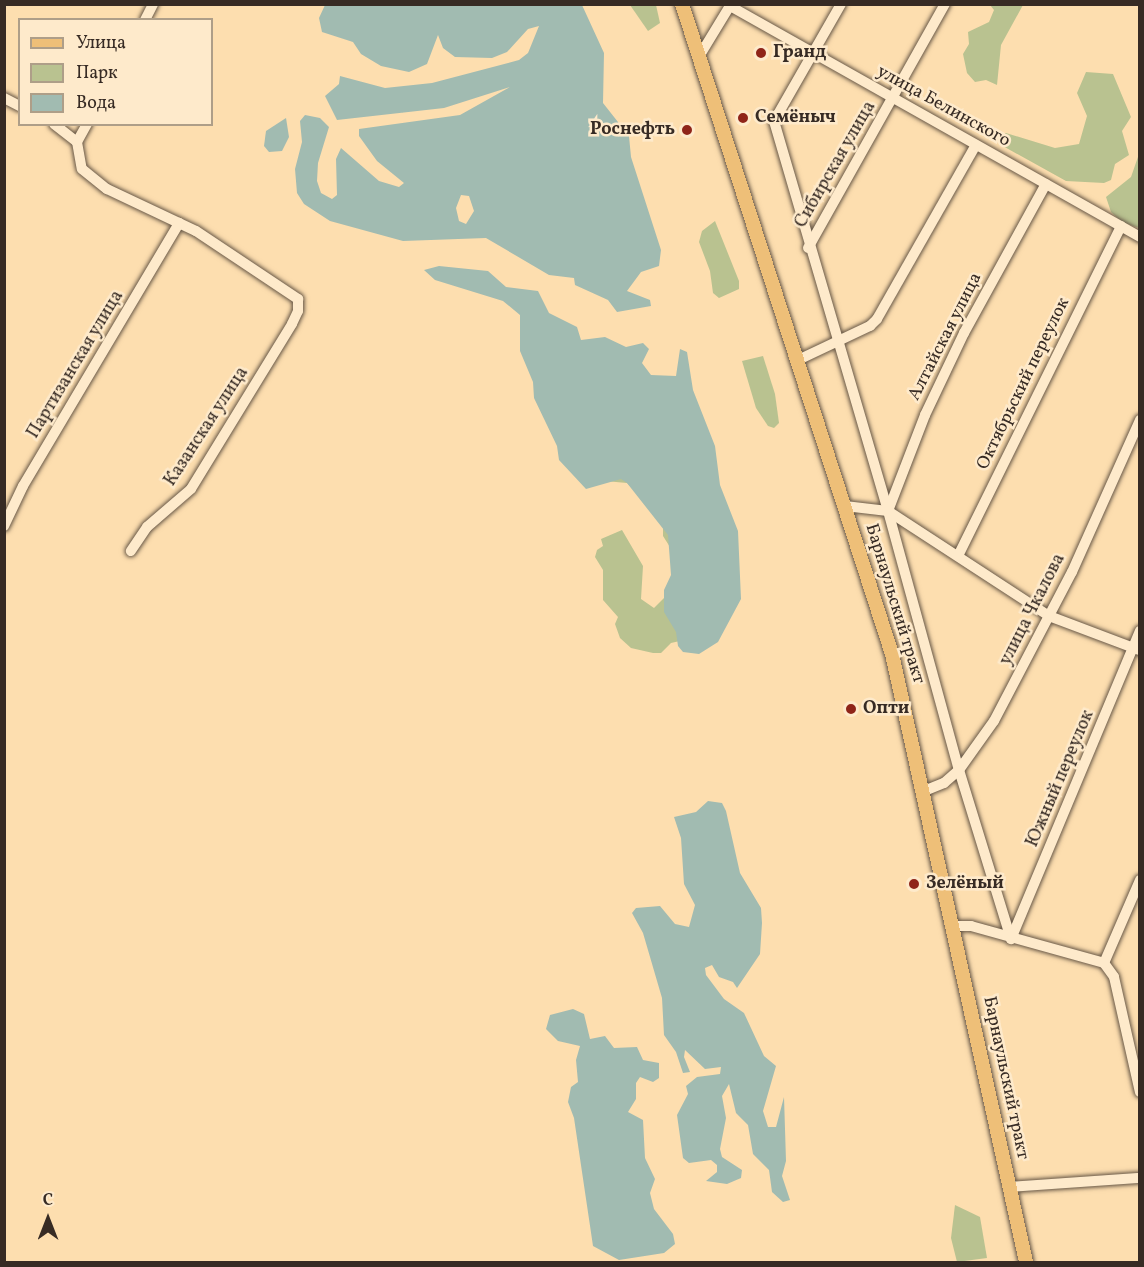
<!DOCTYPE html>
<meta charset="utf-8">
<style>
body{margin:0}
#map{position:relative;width:1144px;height:1267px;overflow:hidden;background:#fddeaf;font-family:Vollkorn,serif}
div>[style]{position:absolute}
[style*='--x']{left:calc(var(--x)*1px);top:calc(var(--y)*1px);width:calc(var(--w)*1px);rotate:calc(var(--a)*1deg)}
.green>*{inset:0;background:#b9c290}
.water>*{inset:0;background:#a1bbb1}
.roads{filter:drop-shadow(0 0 2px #685847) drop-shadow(0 0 2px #685847)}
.minor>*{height:10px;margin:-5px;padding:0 5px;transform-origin:5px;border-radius:5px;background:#feeacb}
.major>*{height:14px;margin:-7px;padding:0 7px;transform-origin:7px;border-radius:7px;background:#eebf78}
.dots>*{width:16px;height:16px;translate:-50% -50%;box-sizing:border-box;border:3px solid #feeacb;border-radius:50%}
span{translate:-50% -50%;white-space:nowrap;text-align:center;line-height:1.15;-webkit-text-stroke:5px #feeacb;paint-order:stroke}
.poi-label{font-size:18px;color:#372b24;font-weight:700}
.left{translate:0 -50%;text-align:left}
.right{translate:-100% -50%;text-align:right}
.street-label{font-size:18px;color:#372b24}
.frame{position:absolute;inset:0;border:6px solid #372b24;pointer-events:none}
.legend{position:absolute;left:18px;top:18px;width:195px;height:108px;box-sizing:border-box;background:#feeacb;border:2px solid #ae9e88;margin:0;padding:8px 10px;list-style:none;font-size:18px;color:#372b24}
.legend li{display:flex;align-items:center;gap:12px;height:30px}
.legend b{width:30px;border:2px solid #ae9e88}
.north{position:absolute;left:18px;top:1189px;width:60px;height:60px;-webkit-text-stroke:4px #feeacb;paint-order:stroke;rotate:0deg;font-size:16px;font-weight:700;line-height:24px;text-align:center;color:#372b24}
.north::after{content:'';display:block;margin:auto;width:21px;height:27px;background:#372b24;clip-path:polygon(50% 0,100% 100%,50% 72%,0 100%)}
</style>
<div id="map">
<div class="green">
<div style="clip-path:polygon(630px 5px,656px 5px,660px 23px,648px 31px)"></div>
<div style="clip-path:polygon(990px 5px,1023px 5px,1001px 45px,997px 85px,986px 80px,975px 82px,967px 73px,963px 54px,969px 44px,968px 32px,989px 22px,994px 10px)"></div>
<div style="clip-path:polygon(1086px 72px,1113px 74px,1131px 117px,1122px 131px,1129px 155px,1115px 164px,1111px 180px,1104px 183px,1066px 181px,1001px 145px,1000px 137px,1006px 133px,1055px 148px,1079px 144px,1087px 116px,1077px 93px)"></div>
<div style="clip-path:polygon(1139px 154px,1139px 228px,1122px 222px,1111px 212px,1106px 197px,1131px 177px)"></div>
<div style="clip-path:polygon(715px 221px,739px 281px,739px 289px,719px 298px,713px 293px,710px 271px,699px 242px,702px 231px)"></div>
<div style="clip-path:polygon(763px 356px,775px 394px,779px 423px,774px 428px,768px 426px,756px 408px,742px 361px)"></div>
<div style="clip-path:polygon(648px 415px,693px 638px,671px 643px,661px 653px,653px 653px,631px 648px,620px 638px,615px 624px,618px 617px,603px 600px,603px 570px,595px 557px,597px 550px,603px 546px,601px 539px,622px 530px,643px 566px,641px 599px,654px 608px,670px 592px,675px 555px,663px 536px,663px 521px,627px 483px,605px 481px)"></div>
<div style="clip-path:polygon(955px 1205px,980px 1217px,987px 1258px,957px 1262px,951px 1238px)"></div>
</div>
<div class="water">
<div style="clip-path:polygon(evenodd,325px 5px,582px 5px,604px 53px,603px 103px,629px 136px,631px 157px,661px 250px,659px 266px,641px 272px,627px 291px,650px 300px,651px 306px,617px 312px,608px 300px,575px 285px,574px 278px,549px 275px,486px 238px,403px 241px,330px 221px,304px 204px,297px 193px,295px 169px,302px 142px,300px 121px,305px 115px,320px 118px,329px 127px,318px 163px,317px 181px,321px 193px,332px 199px,337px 195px,336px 159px,341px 148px,379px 181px,399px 187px,404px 183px,377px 161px,359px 136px,359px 129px,460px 115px,510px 87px,444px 108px,337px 120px,325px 96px,339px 84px,340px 76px,385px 88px,432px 83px,519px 60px,528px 53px,539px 26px,528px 29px,507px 52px,492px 58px,455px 57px,443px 48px,438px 35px,427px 64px,409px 72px,381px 66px,361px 54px,353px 42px,322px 32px,319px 18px,325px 5px,461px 195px,469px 196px,474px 211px,466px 224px,459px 221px,456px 208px,461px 195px)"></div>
<div style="clip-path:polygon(286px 118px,289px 137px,282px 151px,269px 152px,264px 146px,266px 131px)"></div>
<div style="clip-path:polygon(439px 266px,488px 271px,506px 287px,538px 291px,549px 313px,577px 327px,581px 340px,605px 337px,626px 347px,643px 343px,649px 349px,642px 363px,651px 375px,676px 376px,680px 349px,687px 352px,693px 390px,715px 446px,720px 485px,738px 531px,741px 599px,718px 642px,699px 654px,683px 652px,678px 646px,676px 632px,664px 612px,664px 590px,671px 575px,668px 535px,627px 483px,621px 479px,586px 489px,559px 460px,557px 446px,534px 398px,533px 382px,520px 351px,520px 315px,503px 301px,435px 280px,424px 270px)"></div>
<div style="clip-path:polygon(708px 801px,722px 803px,726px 811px,740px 873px,761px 908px,762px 923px,760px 954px,737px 988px,733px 982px,719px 977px,712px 965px,705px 968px,706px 975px,724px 999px,744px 1013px,764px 1056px,776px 1066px,763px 1111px,768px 1127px,776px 1127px,784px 1097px,786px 1161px,782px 1176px,790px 1200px,783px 1202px,772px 1192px,769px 1170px,753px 1154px,748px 1125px,736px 1113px,729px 1084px,722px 1096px,726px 1118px,720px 1149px,722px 1157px,742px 1170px,741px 1178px,727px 1184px,706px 1181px,717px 1172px,717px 1165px,711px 1160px,689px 1163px,683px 1158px,677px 1115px,688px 1094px,686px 1086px,697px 1077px,720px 1074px,721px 1067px,705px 1069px,685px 1050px,684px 1057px,690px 1072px,683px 1073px,676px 1052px,664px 1035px,662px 998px,643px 933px,632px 913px,636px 908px,660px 906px,675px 924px,689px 927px,695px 905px,684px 884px,681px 838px,674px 817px,696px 812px)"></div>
<div style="clip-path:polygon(573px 1009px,584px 1014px,590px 1039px,605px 1036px,614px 1048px,637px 1047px,643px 1060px,659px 1063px,659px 1078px,653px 1082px,640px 1077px,636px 1083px,636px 1099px,628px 1112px,643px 1120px,645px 1158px,655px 1179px,650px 1193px,654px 1209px,673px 1234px,675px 1244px,664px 1253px,619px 1260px,593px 1246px,574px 1118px,568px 1102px,571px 1087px,578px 1082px,576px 1060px,580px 1046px,558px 1041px,546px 1029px,550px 1015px)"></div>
</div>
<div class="roads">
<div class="minor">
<div style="--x:841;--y:4;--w:135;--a:119.8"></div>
<div style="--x:774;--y:121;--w:406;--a:73.7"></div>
<div style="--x:888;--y:511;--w:269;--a:74.7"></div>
<div style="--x:959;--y:770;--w:177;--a:72.9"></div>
<div style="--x:730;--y:6;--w:471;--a:29.4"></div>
<div style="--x:145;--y:20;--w:18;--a:-63"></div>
<div style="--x:700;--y:55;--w:60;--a:-58.7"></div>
<div style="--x:4;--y:98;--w:18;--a:27"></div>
<div style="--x:54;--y:124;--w:29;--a:38"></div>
<div style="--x:77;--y:142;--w:27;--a:80"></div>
<div style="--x:82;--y:169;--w:32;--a:39"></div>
<div style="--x:107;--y:189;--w:98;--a:25.3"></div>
<div style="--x:196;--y:231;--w:123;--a:33.7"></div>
<div style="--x:298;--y:299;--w:12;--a:90"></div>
<div style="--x:298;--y:311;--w:14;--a:115"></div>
<div style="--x:292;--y:324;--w:193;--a:121.5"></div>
<div style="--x:191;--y:489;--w:58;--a:139.2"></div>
<div style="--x:147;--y:527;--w:29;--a:124"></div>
<div style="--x:77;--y:142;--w:21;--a:-61"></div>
<div style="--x:808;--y:248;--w:280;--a:-60.7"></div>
<div style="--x:798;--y:360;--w:80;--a:-25.3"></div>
<div style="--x:870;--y:326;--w:10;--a:-45"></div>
<div style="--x:877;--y:319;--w:200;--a:-60.4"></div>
<div style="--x:845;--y:506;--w:43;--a:6.6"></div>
<div style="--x:888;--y:511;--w:192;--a:33.1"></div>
<div style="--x:1049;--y:616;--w:96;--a:20.7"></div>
<div style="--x:888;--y:511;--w:103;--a:-68.9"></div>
<div style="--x:925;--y:415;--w:91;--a:-64.6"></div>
<div style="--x:964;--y:333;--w:170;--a:-61.2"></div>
<div style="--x:4;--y:526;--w:44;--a:-64.6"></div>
<div style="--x:23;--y:486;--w:306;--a:-59.3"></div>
<div style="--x:958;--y:556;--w:368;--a:-63.7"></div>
<div style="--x:924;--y:791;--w:22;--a:-22"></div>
<div style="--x:944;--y:783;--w:20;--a:-41"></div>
<div style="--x:959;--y:770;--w:60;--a:-54.5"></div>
<div style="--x:994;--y:721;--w:168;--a:-62.4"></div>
<div style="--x:1072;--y:572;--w:167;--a:-65.9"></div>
<div style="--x:1140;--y:880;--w:90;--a:113.4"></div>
<div style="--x:1104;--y:963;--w:17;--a:54"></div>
<div style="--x:1114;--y:977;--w:118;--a:77.3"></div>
<div style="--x:954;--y:926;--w:17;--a:0"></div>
<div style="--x:971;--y:926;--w:138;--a:15.5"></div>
<div style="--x:1011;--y:939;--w:334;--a:-67.3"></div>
<div style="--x:1010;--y:1187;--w:130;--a:-4"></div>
</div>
<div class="major">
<div style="--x:682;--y:4;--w:683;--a:72.1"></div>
<div style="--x:892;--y:654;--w:623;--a:77.57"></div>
</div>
</div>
<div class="dots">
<div style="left:761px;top:53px;background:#8f2418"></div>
<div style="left:743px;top:118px;background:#8f2418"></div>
<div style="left:687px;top:130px;background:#8f2418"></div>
<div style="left:851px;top:709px;background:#8f2418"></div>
<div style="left:914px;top:884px;background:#8f2418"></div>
</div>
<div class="poi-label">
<span class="left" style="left:773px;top:53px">Гранд</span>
<span class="left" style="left:755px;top:118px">Семёныч</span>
<span class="right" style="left:675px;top:130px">Роснефть</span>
<span class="left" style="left:863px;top:709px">Опти</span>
<span class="left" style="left:926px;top:884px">Зелёный</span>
</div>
<div class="street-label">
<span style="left:943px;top:107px;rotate:29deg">улица Белинского</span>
<span style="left:836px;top:165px;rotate:-60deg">Сибирская улица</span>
<span style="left:946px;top:337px;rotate:-63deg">Алтайская улица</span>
<span style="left:76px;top:365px;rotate:-59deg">Партизанская улица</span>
<span style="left:1024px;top:384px;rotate:-64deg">Октябрьский переулок</span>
<span style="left:207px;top:427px;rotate:-57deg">Казанская улица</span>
<span style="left:894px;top:604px;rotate:73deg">Барнаульский тракт</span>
<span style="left:1033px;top:610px;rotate:-63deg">улица Чкалова</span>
<span style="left:1061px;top:779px;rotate:-67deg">Южный переулок</span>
<span style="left:1005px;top:1078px;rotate:78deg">Барнаульский тракт</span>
</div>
<div class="frame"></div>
<ul class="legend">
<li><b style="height:8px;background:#eebf78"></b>Улица</li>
<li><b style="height:16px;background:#b9c290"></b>Парк</li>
<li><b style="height:16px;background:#a1bbb1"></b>Вода</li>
</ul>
<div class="north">С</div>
</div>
